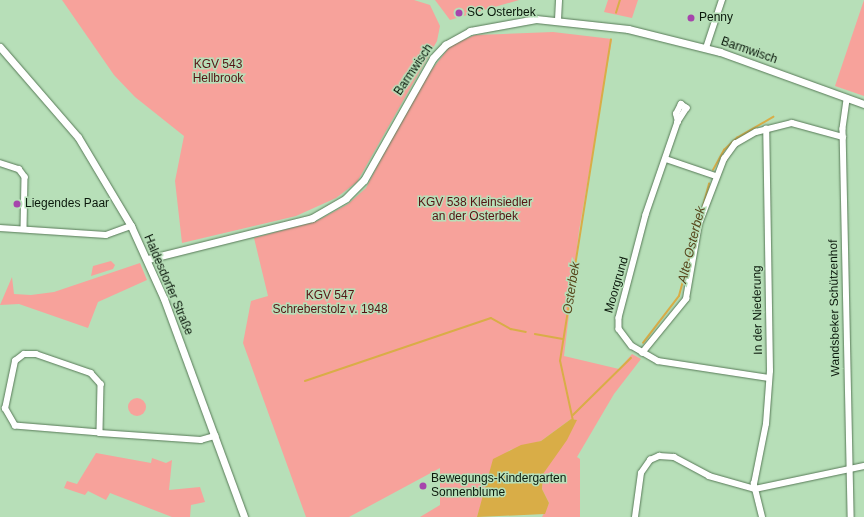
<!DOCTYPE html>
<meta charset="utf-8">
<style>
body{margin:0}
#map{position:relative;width:864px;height:517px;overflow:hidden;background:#b7dfb8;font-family:Arial,sans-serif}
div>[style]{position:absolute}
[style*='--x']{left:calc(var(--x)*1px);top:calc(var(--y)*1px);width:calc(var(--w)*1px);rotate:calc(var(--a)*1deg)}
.green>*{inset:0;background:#f7a29b}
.round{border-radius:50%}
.water>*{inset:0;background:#d9ad47}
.stream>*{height:1.5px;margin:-0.75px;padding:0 0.75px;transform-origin:0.75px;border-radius:0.75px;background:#d9ad47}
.roads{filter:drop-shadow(0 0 1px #577a57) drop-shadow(0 0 1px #577a57)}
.minor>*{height:5.5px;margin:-2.75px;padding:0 2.75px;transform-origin:2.75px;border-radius:2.75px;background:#fff}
.tertiary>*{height:7px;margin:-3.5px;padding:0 3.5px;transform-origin:3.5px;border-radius:3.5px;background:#fff}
.dots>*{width:11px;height:11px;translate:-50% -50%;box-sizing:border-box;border:2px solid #b7dfb8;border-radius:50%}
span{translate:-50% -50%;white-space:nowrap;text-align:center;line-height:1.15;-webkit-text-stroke:3px #b7dfb8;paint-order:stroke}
.poi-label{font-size:12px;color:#0b190c}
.left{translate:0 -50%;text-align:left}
.street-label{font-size:12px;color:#0b190c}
.park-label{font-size:12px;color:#551414}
.water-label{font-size:13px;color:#56441a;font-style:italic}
</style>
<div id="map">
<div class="green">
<div style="clip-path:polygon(62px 0,414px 0,430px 5px,440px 26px,437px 41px,357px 182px,336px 198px,296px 216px,182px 243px,175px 181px,184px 136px,135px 97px,114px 75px)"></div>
<div style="clip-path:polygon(435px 0,519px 0,450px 20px)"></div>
<div style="clip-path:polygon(608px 0,638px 0,632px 18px,604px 12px)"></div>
<div style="clip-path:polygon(864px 0,864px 96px,835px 86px)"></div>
<div style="clip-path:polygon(553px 32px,612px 39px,579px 231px,564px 356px,619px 369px,632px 354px,641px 359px,614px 394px,577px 457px,580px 459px,580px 517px,542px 517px,549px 503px,542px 489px,543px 474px,576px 420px,571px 419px,541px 441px,510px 450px,494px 462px,477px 517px,420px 517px,440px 505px,440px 468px,349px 517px,306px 517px,243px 343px,251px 301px,268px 296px,254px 238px,317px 221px,348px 204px,366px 188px,419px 86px,451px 45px,475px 35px)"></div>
<div style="clip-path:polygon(111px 261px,115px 265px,113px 269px,91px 276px,93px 266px)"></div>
<div style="clip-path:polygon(140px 263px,147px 280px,98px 302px,88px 328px,19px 304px,0 305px,12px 277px,14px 294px,31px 295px,54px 292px)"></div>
<div class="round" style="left:128px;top:398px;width:18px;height:18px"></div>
<div style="clip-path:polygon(96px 453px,151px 463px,152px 458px,166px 463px,172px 460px,169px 490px,200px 487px,205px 502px,191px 505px,190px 517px,172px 517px,110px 493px,106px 500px,88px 491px,85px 495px,64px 488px,67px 481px,77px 484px)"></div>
</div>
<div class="water">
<div style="clip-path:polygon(571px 419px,577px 420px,567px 440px,543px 474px,542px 489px,549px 503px,545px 514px,477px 517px,493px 459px,521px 445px,541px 441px)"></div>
</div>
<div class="stream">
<div style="--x:616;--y:13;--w:14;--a:-73"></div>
<div style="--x:713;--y:170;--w:23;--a:-61"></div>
<div style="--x:724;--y:150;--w:18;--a:-43"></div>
<div style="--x:737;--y:138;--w:42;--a:-30.3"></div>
<div style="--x:535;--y:334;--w:28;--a:10"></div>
<div style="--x:643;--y:343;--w:59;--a:-52.5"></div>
<div style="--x:679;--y:296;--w:116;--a:-75"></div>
<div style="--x:305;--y:381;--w:196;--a:-18.7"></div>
<div style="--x:491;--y:318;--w:23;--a:29"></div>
<div style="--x:511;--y:329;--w:15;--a:11"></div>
<div style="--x:573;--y:415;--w:81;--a:-44.5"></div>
<div style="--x:573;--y:421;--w:61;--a:-102.2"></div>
<div style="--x:560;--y:361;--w:325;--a:-81"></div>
</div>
<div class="roads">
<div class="minor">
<div style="--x:558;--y:20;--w:20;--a:-87"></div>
<div style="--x:706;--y:48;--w:51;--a:-71.6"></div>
<div style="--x:847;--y:100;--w:29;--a:98"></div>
<div style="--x:843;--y:129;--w:388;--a:88.8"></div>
<div style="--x:678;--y:122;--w:8;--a:-104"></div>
<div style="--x:676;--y:114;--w:11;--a:-63"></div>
<div style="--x:681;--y:104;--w:7;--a:34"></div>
<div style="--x:687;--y:108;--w:17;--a:123"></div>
<div style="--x:678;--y:122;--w:98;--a:109"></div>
<div style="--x:646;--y:215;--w:106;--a:104.7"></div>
<div style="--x:619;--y:318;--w:11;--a:90"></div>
<div style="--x:619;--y:329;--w:21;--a:53"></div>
<div style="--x:632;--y:346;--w:30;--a:30"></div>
<div style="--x:658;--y:361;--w:112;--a:8.7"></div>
<div style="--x:666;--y:159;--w:53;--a:18.8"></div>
<div style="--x:0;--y:163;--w:20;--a:18"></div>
<div style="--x:19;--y:169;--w:10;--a:53"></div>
<div style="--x:25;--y:177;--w:52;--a:91.1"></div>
<div style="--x:0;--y:228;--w:106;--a:3.8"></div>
<div style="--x:106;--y:235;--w:27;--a:-20"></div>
<div style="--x:642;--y:353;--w:70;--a:-50.8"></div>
<div style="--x:686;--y:299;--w:76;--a:-80.2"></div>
<div style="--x:699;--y:224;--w:70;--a:-69"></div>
<div style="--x:724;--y:159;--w:19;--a:-54"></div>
<div style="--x:735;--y:144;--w:24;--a:-30"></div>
<div style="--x:756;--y:132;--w:37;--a:-14"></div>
<div style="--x:792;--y:123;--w:53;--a:15.4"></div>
<div style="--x:100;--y:433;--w:85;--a:-175.3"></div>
<div style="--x:15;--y:426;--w:20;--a:-120"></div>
<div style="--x:5;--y:409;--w:49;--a:-78.2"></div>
<div style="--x:15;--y:361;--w:11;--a:-38"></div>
<div style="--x:24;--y:354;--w:12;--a:0"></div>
<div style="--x:36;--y:354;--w:58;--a:19.1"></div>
<div style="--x:91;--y:373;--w:15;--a:48"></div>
<div style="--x:101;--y:384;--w:49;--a:91.2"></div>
<div style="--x:100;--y:433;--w:101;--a:4"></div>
<div style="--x:201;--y:440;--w:15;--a:-16"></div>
<div style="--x:635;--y:517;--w:44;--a:-82.2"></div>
<div style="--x:641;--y:473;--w:16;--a:-55"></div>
<div style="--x:650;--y:460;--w:10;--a:-24"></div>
<div style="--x:659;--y:456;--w:15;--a:4"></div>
<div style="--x:674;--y:457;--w:40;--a:28"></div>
<div style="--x:709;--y:476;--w:48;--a:15.8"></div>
<div style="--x:755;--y:489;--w:111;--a:-11.9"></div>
<div style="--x:762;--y:517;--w:34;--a:-104"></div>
<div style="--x:754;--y:484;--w:61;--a:-78.7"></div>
<div style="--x:766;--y:424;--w:53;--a:-85.7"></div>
<div style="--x:770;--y:371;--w:242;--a:-90.9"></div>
</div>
<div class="tertiary">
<div style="--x:0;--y:47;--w:119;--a:49.1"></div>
<div style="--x:78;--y:137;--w:104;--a:59.2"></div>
<div style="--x:131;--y:226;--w:80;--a:65.7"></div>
<div style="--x:164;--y:299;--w:232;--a:69.8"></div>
<div style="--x:148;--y:259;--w:169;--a:-14"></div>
<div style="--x:312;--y:218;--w:39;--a:-30"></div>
<div style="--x:346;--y:198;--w:25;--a:-45"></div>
<div style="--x:364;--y:180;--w:140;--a:-60.5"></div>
<div style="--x:433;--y:58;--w:18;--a:-47"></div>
<div style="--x:445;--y:45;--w:29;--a:-29"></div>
<div style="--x:470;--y:31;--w:67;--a:-10.3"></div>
<div style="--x:536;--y:19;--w:93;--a:6.2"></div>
<div style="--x:628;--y:29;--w:95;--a:14"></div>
<div style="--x:720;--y:52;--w:153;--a:19.9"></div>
</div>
</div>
<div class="dots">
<div style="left:459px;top:13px;background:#a645ac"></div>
<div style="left:691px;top:18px;background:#a645ac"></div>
<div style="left:17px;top:204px;background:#a645ac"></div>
<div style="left:423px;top:486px;background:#a645ac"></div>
</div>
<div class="poi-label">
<span class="left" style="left:467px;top:13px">SC Osterbek</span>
<span class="left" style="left:699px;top:18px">Penny</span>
<span class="left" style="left:25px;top:204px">Liegendes Paar</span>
<span class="left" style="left:431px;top:486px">Bewegungs-Kindergarten<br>Sonnenblume</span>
</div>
<div class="street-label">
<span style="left:749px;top:51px;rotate:19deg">Barmwisch</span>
<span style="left:414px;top:70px;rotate:-56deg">Barmwisch</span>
<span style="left:168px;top:285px;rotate:67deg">Haldesdorfer Straße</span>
<span style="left:617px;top:285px;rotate:-74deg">Moorgrund</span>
<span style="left:835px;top:308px;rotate:-91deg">Wandsbeker Schützenhof</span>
<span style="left:758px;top:310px;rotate:-91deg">In der Niederung</span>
</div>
<div class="park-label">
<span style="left:218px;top:72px">KGV 543<br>Hellbrook</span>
<span style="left:475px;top:210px">KGV 538 Kleinsiedler<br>an der Osterbek</span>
<span style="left:330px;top:303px">KGV 547<br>Schreberstolz v. 1948</span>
</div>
<div class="water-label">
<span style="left:692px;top:245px;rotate:-76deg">Alte Osterbek</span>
<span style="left:572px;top:288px;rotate:-81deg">Osterbek</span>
</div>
</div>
